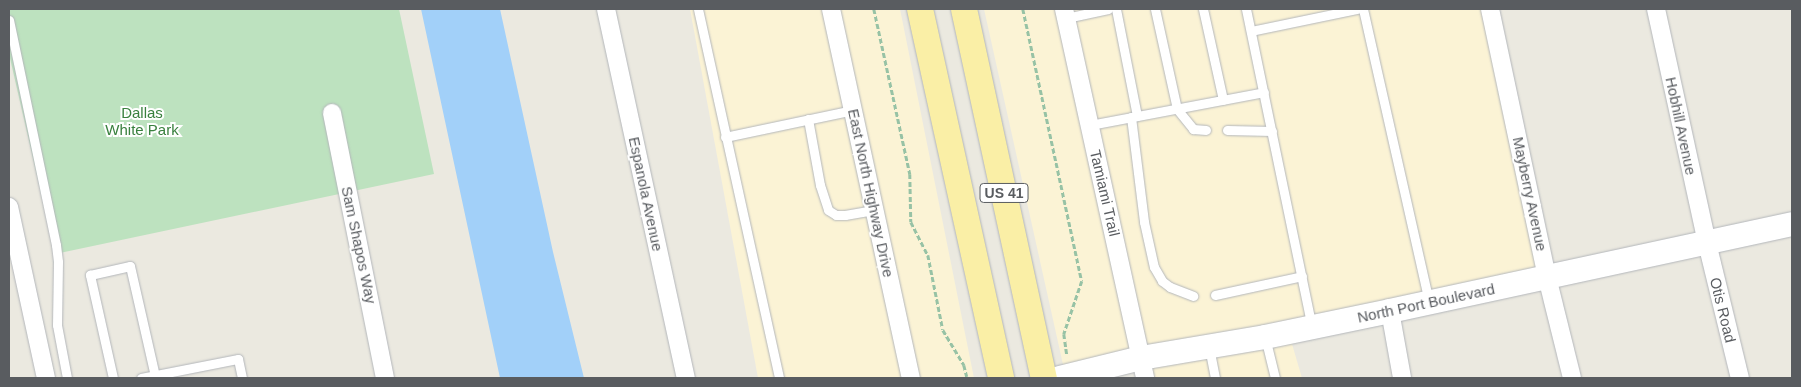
<!DOCTYPE html>
<style>
body{margin:0}
#map{position:relative;width:1801px;height:387px;overflow:hidden;background:#ebe9e0;font-family:Helvetica,sans-serif}
div>[style]{position:absolute}
[style*='--x']{left:calc(var(--x)*1px);top:calc(var(--y)*1px);width:calc(var(--w)*1px);rotate:calc(var(--a)*1deg)}
.commercial>*{inset:0;background:#fbf3d5}
.green>*{inset:0;background:#bde2bf}
.water>*{inset:0;background:#a2d0f9}
.path>*{height:2.5px;margin-top:-1.25px;transform-origin:0;background:repeating-linear-gradient(90deg,#97c2a5 0 5px,transparent 0 7.5px)}
.roads{filter:drop-shadow(0 0 1px #b3b6ba) drop-shadow(0 0 1px #b3b6ba)}
.lane>*{height:9px;margin:-4.5px;padding:0 4.5px;transform-origin:4.5px;border-radius:4.5px;background:#fff}
.street>*{height:18px;margin:-9px;padding:0 9px;transform-origin:9px;border-radius:9px;background:#fff}
.secondary>*{height:24px;margin:-12px;padding:0 12px;transform-origin:12px;border-radius:12px;background:#fff}
.primary>*{height:26px;margin:-13px;padding:0 13px;transform-origin:13px;border-radius:13px;background:#faefa6}
span{translate:-50% -50%;white-space:nowrap;text-align:center;line-height:1.15;-webkit-text-stroke:4px #fff;paint-order:stroke}
.shield-label span{padding:1px 4px;background:#fff;border:1px solid;border-radius:4px;-webkit-text-stroke-width:0}
.shield-label{font-size:14px;color:#595c60;font-weight:700}
.park-label{font-size:15px;color:#39803e}
.street-label{font-size:15px;color:#595c60}
.frame{position:absolute;inset:0;border:10px solid #595c60;pointer-events:none}
</style>
<div id="map">
<div class="commercial">
<div style="clip-path:polygon(690px 9px,822px 9px,902px 378px,758px 378px)"></div>
<div style="clip-path:polygon(839px 9px,900px 9px,974px 378px,919px 378px)"></div>
<div style="clip-path:polygon(984px 9px,1056px 9px,1132px 352px,1064px 369px)"></div>
<div style="clip-path:polygon(1073px 9px,1482px 9px,1537px 271px,1148px 349px)"></div>
<div style="clip-path:polygon(1384px 323px,1292px 344px,1302px 378px,1154px 378px,1151px 364px)"></div>
</div>
<div class="green">
<div style="clip-path:polygon(9px 9px,399px 9px,434px 174px,55px 254px,9px 54px)"></div>
</div>
<div class="water">
<div style="clip-path:polygon(421px 9px,500px 9px,553px 252px,584px 378px,500px 378px)"></div>
</div>
<div class="path">
<div style="--x:874;--y:9;--w:169;--a:77.7"></div>
<div style="--x:910;--y:174;--w:48;--a:88.8"></div>
<div style="--x:911;--y:222;--w:37;--a:63"></div>
<div style="--x:928;--y:255;--w:76;--a:78.7"></div>
<div style="--x:943;--y:330;--w:41;--a:59"></div>
<div style="--x:964;--y:365;--w:12;--a:76"></div>
<div style="--x:1023;--y:9;--w:278;--a:77.8"></div>
<div style="--x:1082;--y:281;--w:56;--a:108.8"></div>
<div style="--x:1064;--y:334;--w:21;--a:82"></div>
</div>
<div class="roads">
<div class="lane">
<div style="--x:698;--y:9;--w:378;--a:77.6"></div>
<div style="--x:1116;--y:9;--w:109;--a:78.9"></div>
<div style="--x:1155;--y:9;--w:102;--a:77.6"></div>
<div style="--x:1177;--y:109;--w:26;--a:51"></div>
<div style="--x:1193;--y:129;--w:13;--a:4"></div>
<div style="--x:1203;--y:9;--w:93;--a:77.6"></div>
<div style="--x:1246;--y:9;--w:325;--a:78.3"></div>
<div style="--x:1363;--y:9;--w:299;--a:77.3"></div>
<div style="--x:1066;--y:18;--w:43;--a:-12.1"></div>
<div style="--x:9;--y:20;--w:230;--a:78.2"></div>
<div style="--x:56;--y:245;--w:17;--a:83"></div>
<div style="--x:58;--y:262;--w:63;--a:90.9"></div>
<div style="--x:57;--y:325;--w:54;--a:79.3"></div>
<div style="--x:1251;--y:31;--w:108;--a:-11.7"></div>
<div style="--x:1131;--y:117;--w:106;--a:82.9"></div>
<div style="--x:1144;--y:222;--w:46;--a:77.5"></div>
<div style="--x:1154;--y:267;--w:16;--a:60"></div>
<div style="--x:1162;--y:281;--w:10;--a:37"></div>
<div style="--x:1170;--y:287;--w:25;--a:21"></div>
<div style="--x:808;--y:119;--w:67;--a:79.7"></div>
<div style="--x:820;--y:185;--w:26;--a:72"></div>
<div style="--x:828;--y:210;--w:9;--a:32"></div>
<div style="--x:836;--y:215;--w:9;--a:0"></div>
<div style="--x:845;--y:215;--w:29;--a:-10"></div>
<div style="--x:1090;--y:125;--w:177;--a:-10.7"></div>
<div style="--x:1227;--y:130;--w:45;--a:1.3"></div>
<div style="--x:725;--y:137;--w:131;--a:-11.9"></div>
<div style="--x:1215;--y:295;--w:89;--a:-12.3"></div>
<div style="--x:1265;--y:337;--w:42;--a:76.3"></div>
<div style="--x:1209;--y:347;--w:32;--a:79"></div>
<div style="--x:113;--y:378;--w:106;--a:-102.6"></div>
<div style="--x:90;--y:275;--w:41;--a:-12.7"></div>
<div style="--x:130;--y:266;--w:113;--a:77.2"></div>
<div style="--x:141;--y:378;--w:99;--a:-11.1"></div>
<div style="--x:238;--y:359;--w:19;--a:78"></div>
</div>
<div class="street">
<div style="--x:606;--y:9;--w:378;--a:77.8"></div>
<div style="--x:831;--y:9;--w:378;--a:77.8"></div>
<div style="--x:1064;--y:9;--w:378;--a:77.6"></div>
<div style="--x:1490;--y:9;--w:274;--a:78"></div>
<div style="--x:1547;--y:277;--w:104;--a:76.1"></div>
<div style="--x:1656;--y:9;--w:239;--a:77.7"></div>
<div style="--x:1707;--y:243;--w:139;--a:76.3"></div>
<div style="--x:332;--y:113;--w:270;--a:78.7"></div>
<div style="--x:9;--y:207;--w:175;--a:77.8"></div>
<div style="--x:1390;--y:311;--w:68;--a:79.8"></div>
</div>
<div class="secondary">
<div style="--x:1060;--y:378;--w:83;--a:-13.9"></div>
<div style="--x:1141;--y:358;--w:126;--a:-9.6"></div>
<div style="--x:1265;--y:337;--w:128;--a:-11.7"></div>
<div style="--x:1390;--y:311;--w:411;--a:-12.2"></div>
</div>
<div class="primary">
<div style="--x:920;--y:9;--w:378;--a:77.6"></div>
<div style="--x:964;--y:9;--w:378;--a:77.8"></div>
</div>
</div>
<div class="shield-label">
<span style="left:1004px;top:193px">US 41</span>
</div>
<div class="park-label">
<span style="left:142px;top:121px">Dallas<br>White Park</span>
</div>
<div class="street-label">
<span style="left:1681px;top:126px;rotate:78deg">Hobhill Avenue</span>
<span style="left:871px;top:193px;rotate:78deg">East North Highway Drive</span>
<span style="left:1105px;top:193px;rotate:77deg">Tamiami Trail</span>
<span style="left:646px;top:194px;rotate:78deg">Espanola Avenue</span>
<span style="left:1530px;top:194px;rotate:78deg">Mayberry Avenue</span>
<span style="left:359px;top:245px;rotate:78deg">Sam Shapos Way</span>
<span style="left:1426px;top:303px;rotate:-12deg">North Port Boulevard</span>
<span style="left:1723px;top:310px;rotate:76deg">Otis Road</span>
</div>
<div class="frame"></div>
</div>
